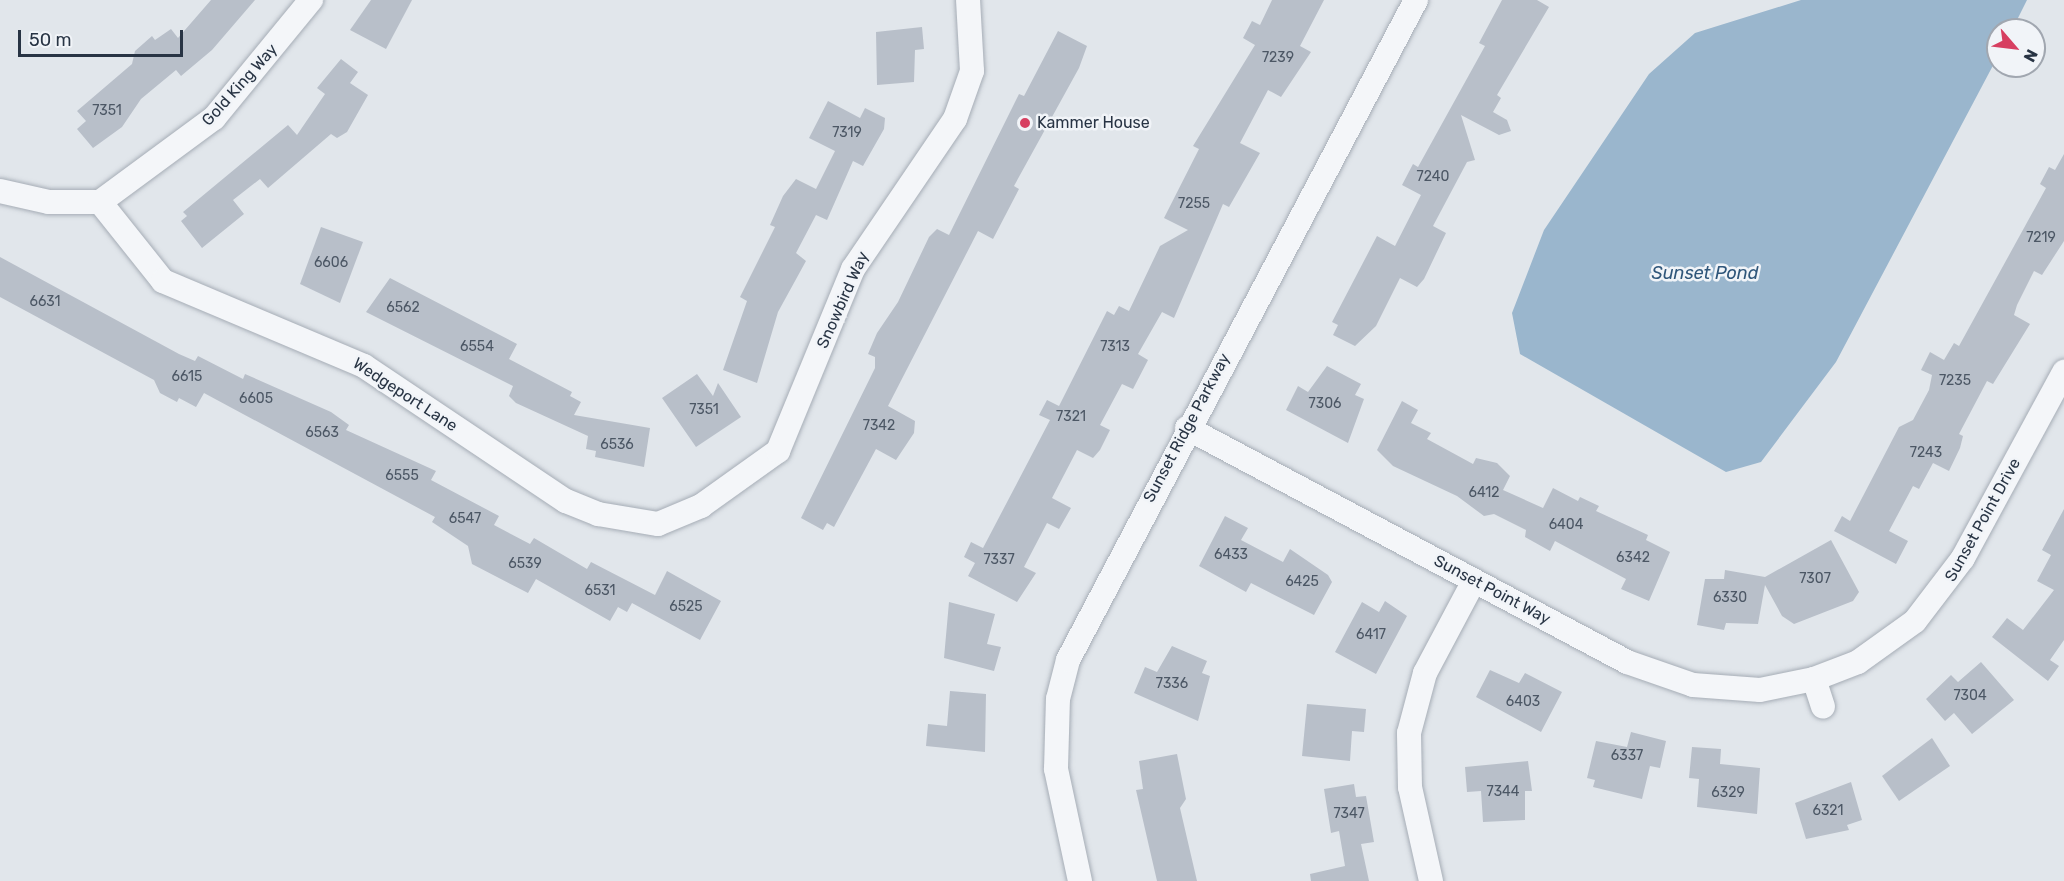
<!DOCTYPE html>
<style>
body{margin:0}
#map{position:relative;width:2064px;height:881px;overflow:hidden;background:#e1e6eb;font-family:Rubik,sans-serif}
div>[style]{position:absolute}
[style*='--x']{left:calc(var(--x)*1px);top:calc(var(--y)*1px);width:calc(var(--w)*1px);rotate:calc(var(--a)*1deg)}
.water>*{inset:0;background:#9ab6cd}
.building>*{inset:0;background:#b8bfc9}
.roads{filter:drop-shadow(0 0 2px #a6adb6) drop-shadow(0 0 2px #a6adb6)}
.street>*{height:24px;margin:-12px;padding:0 12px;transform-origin:12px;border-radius:12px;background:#f4f6f9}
.dots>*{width:16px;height:16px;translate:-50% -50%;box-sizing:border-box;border:3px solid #f1f4f8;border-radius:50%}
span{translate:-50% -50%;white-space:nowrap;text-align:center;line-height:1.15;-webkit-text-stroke:5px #f1f4f8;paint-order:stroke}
.number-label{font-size:14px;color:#4c5765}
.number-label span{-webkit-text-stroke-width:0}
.street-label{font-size:16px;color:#283444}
.poi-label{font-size:16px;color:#283444}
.left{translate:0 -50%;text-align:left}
.water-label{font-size:18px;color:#2f567a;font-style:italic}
.north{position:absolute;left:1986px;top:18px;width:60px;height:60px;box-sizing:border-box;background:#f1f4f8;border:2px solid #a1a7b0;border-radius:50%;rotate:118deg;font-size:16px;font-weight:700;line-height:24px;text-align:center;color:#283444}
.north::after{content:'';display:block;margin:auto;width:21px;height:27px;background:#d73f61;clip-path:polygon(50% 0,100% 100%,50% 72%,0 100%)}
.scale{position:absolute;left:18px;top:30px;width:165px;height:27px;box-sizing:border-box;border:3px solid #283444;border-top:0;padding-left:8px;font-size:18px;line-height:21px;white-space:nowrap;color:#283444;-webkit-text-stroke:4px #f1f4f8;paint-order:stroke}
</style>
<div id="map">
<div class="water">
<div style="clip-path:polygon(1801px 0,2027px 0,2012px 30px,1998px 30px,1998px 56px,1836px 362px,1761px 462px,1726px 472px,1520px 354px,1512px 313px,1544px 230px,1649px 74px,1695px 33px)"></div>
</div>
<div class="building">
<div style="clip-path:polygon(211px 0,255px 0,212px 50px,181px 76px,176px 70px,141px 99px,122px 127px,93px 148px,77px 129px,86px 121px,77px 111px,132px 64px,135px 51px,152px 36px,155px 40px,171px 29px,178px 38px)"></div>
<div style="clip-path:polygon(371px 0,412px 0,386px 49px,350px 30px)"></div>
<div style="clip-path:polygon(1272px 0,1324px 0,1300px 46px,1311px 52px,1281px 97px,1268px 90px,1240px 143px,1260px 153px,1229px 207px,1223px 204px,1174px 318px,1162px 312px,1138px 354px,1148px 360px,1133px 389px,1122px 384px,1100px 425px,1110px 430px,1100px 450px,1093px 458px,1077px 450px,1052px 498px,1071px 508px,1059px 529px,1047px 523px,1024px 567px,1036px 573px,1017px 602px,968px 576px,975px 563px,964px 557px,971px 542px,983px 548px,1050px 420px,1039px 415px,1047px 400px,1059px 406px,1107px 311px,1114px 315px,1119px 306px,1129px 311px,1160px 246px,1188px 230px,1164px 218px,1199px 149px,1193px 146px,1255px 45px,1243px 38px,1252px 21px,1260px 25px)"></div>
<div style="clip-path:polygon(1502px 0,1537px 0,1549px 7px,1497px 95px,1501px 98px,1493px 112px,1507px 120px,1511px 131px,1499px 135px,1461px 115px,1475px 160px,1467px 162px,1433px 226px,1446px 233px,1424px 279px,1417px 287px,1400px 278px,1376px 326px,1355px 346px,1333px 335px,1338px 325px,1332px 322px,1377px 236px,1395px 246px,1421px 195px,1402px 185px,1413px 164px,1418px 167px,1485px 46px,1479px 43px)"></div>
<div style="clip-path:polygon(922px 27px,924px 49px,915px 50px,914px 82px,877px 85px,876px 32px)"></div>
<div style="clip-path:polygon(1058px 31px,1087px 46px,1079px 68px,1014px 186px,1019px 189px,993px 239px,978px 231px,888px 406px,915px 421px,914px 433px,896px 460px,876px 449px,834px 527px,827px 523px,823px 530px,801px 518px,875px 368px,875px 357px,868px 354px,877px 333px,898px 302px,929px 237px,937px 229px,949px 235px,1019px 94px,1024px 96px)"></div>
<div style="clip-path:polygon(341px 59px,358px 72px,350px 83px,368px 95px,347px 132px,337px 138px,331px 134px,268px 188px,260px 179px,233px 200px,244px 214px,202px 248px,181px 221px,187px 216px,183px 212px,288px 125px,297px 135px,325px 94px,317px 88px)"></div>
<div style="clip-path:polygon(828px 101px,860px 118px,865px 108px,885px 118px,884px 129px,863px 166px,853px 161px,827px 220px,816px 215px,796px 253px,806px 261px,778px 312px,757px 383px,723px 370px,747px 301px,740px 297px,775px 227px,770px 225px,783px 196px,796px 179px,816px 189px,835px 151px,809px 138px)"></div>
<div style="clip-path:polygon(2064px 154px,2064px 241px,2042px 275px,2034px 271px,2017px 305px,2014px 315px,2030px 324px,1993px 384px,1987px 381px,1959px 434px,1963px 436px,1960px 448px,1949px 471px,1933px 463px,1919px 489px,1913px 486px,1889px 531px,1908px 541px,1896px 564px,1834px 531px,1842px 516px,1850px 521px,1899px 427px,1913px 420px,1929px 390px,1932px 375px,1921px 370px,1930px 352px,1944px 360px,1954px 343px,1959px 346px,2046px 188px,2040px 184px,2049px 167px,2055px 170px)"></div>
<div style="clip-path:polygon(321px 227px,363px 242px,340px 303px,300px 284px)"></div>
<div style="clip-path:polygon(0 257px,179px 354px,195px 361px,198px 356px,243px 379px,245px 374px,331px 412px,349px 425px,346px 430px,436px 471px,431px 480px,499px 516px,494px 525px,530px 544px,534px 538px,587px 569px,591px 562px,655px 595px,667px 571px,721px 601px,700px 640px,632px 603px,627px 612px,618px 607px,610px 621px,536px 579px,528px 593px,472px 564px,468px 546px,432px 522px,435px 517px,204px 393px,196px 407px,179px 398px,177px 402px,160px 393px,154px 380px,0 297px)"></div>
<div style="clip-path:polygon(390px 278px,517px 344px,509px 359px,572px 392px,570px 396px,581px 402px,574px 415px,650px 428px,644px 467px,595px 457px,596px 451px,586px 449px,588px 436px,516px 403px,509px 396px,513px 386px,366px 312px)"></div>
<div style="clip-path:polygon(1327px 366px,1361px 384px,1355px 395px,1364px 399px,1348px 443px,1286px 410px,1298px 386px,1308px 392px)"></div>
<div style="clip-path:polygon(697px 374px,713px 396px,718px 383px,741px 417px,696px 447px,662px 398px)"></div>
<div style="clip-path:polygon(1402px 401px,1418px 410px,1411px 423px,1431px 433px,1427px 439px,1473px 464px,1476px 458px,1497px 463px,1510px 476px,1503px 490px,1543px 508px,1553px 488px,1578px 501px,1580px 497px,1599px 506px,1596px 511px,1648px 535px,1646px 540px,1670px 552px,1649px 601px,1621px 589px,1626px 579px,1555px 541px,1550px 551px,1525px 537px,1526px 530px,1494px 514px,1484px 516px,1457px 496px,1393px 466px,1377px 450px)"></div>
<div style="clip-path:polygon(2064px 509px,2064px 640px,2050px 660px,2059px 666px,2048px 681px,1992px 637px,2007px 618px,2023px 630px,2054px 590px,2037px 581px,2051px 555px,2042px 550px)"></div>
<div style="clip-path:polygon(1225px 516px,1248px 528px,1241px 540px,1283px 562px,1290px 549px,1328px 575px,1332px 582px,1314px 615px,1251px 583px,1246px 592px,1199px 566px)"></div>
<div style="clip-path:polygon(1831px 540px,1859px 592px,1853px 601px,1794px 624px,1782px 616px,1765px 585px,1758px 624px,1726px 623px,1724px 630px,1697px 625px,1705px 579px,1724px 579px,1725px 570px,1765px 577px)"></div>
<div style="clip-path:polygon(1385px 601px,1407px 616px,1376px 674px,1335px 652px,1362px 602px,1379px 612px)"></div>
<div style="clip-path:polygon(949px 602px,995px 614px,987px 644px,1001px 647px,994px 671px,944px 658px)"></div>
<div style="clip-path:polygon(1172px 646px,1207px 661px,1202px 673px,1210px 676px,1198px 721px,1134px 693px,1145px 667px,1157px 672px)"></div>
<div style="clip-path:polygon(1981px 662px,2014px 700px,1972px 734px,1954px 713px,1945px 721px,1926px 699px,1951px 675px,1958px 682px)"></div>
<div style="clip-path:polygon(1490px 670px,1519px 683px,1525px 673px,1562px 692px,1541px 732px,1476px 697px)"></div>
<div style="clip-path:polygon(950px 691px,986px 694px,985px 752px,926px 746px,928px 724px,947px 726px)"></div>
<div style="clip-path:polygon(1307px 704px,1366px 709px,1364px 732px,1352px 731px,1350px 761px,1302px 756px)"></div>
<div style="clip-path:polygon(1631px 732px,1666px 741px,1660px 768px,1650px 766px,1642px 799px,1593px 787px,1595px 780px,1587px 778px,1596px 741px,1627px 747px)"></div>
<div style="clip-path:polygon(1932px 738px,1950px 766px,1899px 801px,1882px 776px)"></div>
<div style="clip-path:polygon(1692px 747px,1721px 749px,1720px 764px,1760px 768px,1757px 814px,1697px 807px,1699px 779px,1689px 778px)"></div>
<div style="clip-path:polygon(1177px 754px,1186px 799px,1180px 808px,1197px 881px,1157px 881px,1136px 790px,1143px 789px,1139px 761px)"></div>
<div style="clip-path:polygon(1528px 761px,1532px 791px,1525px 791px,1525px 820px,1483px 822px,1481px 791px,1467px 792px,1465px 767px)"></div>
<div style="clip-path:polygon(1851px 782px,1862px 820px,1847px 825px,1849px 830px,1806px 839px,1795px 803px)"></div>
<div style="clip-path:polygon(1354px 784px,1356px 797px,1366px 796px,1374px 842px,1361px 844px,1369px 881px,1311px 881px,1310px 874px,1345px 866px,1339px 831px,1331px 833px,1324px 789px)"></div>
</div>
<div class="roads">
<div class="street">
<div style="--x:0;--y:191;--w:50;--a:12.7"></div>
<div style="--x:49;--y:202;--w:51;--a:0"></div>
<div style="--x:100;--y:202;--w:101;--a:51.4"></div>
<div style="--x:163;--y:281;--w:218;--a:22.9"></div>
<div style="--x:364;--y:366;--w:243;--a:33.8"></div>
<div style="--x:566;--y:501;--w:35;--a:22"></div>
<div style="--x:598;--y:514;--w:61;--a:9.5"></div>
<div style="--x:658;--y:524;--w:47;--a:-22.7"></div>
<div style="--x:701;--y:506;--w:95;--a:-35.5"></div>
<div style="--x:778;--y:451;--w:197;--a:-67.6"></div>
<div style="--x:853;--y:269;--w:181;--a:-55.8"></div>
<div style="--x:955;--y:119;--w:51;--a:-70.5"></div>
<div style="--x:972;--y:71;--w:71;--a:-93.2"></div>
<div style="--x:100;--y:202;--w:142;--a:-36.4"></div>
<div style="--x:214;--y:118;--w:153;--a:-50.6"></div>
<div style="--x:1187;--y:428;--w:498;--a:28"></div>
<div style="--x:1627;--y:662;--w:70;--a:19.2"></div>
<div style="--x:1693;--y:685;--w:67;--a:4.3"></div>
<div style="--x:1760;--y:690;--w:55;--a:-11.5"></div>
<div style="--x:1814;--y:679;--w:47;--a:-21.1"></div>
<div style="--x:1858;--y:662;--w:70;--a:-35.7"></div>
<div style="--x:1915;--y:621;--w:79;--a:-52.7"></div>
<div style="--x:1963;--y:558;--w:212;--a:-61.5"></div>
<div style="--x:1814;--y:679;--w:29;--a:72"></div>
<div style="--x:1080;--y:881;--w:115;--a:-102.1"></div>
<div style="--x:1056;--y:769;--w:70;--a:-88.4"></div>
<div style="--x:1058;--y:699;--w:40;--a:-75.6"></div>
<div style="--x:1068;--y:660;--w:746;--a:-62.2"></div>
<div style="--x:1431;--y:881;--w:96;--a:-102.6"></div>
<div style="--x:1410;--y:787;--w:54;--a:-91.1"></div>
<div style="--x:1409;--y:733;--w:62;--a:-75.1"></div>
<div style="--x:1425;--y:673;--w:104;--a:-62"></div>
</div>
</div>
<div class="dots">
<div style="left:1025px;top:123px;background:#d73f61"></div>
</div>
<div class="number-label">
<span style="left:1278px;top:58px">7239</span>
<span style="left:107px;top:111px">7351</span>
<span style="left:847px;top:133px">7319</span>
<span style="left:1433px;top:177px">7240</span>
<span style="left:1194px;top:204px">7255</span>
<span style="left:2041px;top:238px">7219</span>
<span style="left:331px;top:263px">6606</span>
<span style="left:45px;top:302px">6631</span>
<span style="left:403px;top:308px">6562</span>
<span style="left:477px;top:347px">6554</span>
<span style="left:1115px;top:347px">7313</span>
<span style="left:187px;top:377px">6615</span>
<span style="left:1955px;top:381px">7235</span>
<span style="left:256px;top:399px">6605</span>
<span style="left:1325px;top:404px">7306</span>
<span style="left:704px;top:410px">7351</span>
<span style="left:1071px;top:417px">7321</span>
<span style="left:879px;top:426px">7342</span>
<span style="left:322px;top:433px">6563</span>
<span style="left:617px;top:445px">6536</span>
<span style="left:1926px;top:453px">7243</span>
<span style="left:402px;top:476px">6555</span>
<span style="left:1484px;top:493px">6412</span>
<span style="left:465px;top:519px">6547</span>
<span style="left:1566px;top:525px">6404</span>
<span style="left:1231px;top:555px">6433</span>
<span style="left:1633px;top:558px">6342</span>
<span style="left:999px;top:560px">7337</span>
<span style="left:525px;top:564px">6539</span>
<span style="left:1815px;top:579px">7307</span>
<span style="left:1302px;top:582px">6425</span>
<span style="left:600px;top:591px">6531</span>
<span style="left:1730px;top:598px">6330</span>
<span style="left:686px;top:607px">6525</span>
<span style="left:1371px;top:635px">6417</span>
<span style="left:1172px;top:684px">7336</span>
<span style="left:1970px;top:696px">7304</span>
<span style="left:1523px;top:702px">6403</span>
<span style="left:1627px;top:756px">6337</span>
<span style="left:1503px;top:792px">7344</span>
<span style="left:1728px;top:793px">6329</span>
<span style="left:1828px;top:811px">6321</span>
<span style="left:1349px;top:814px">7347</span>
</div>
<div class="street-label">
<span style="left:240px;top:85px;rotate:-48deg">Gold King Way</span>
<span style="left:843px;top:300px;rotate:-66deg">Snowbird Way</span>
<span style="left:405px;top:395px;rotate:33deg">Wedgeport Lane</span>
<span style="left:1187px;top:428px;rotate:-62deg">Sunset Ridge Parkway</span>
<span style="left:1983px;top:520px;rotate:-61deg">Sunset Point Drive</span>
<span style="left:1492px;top:590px;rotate:28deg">Sunset Point Way</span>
</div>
<div class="poi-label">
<span class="left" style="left:1037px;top:123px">Kammer House</span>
</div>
<div class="water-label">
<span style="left:1705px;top:273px">Sunset Pond</span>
</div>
<div class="north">N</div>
<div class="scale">50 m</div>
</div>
